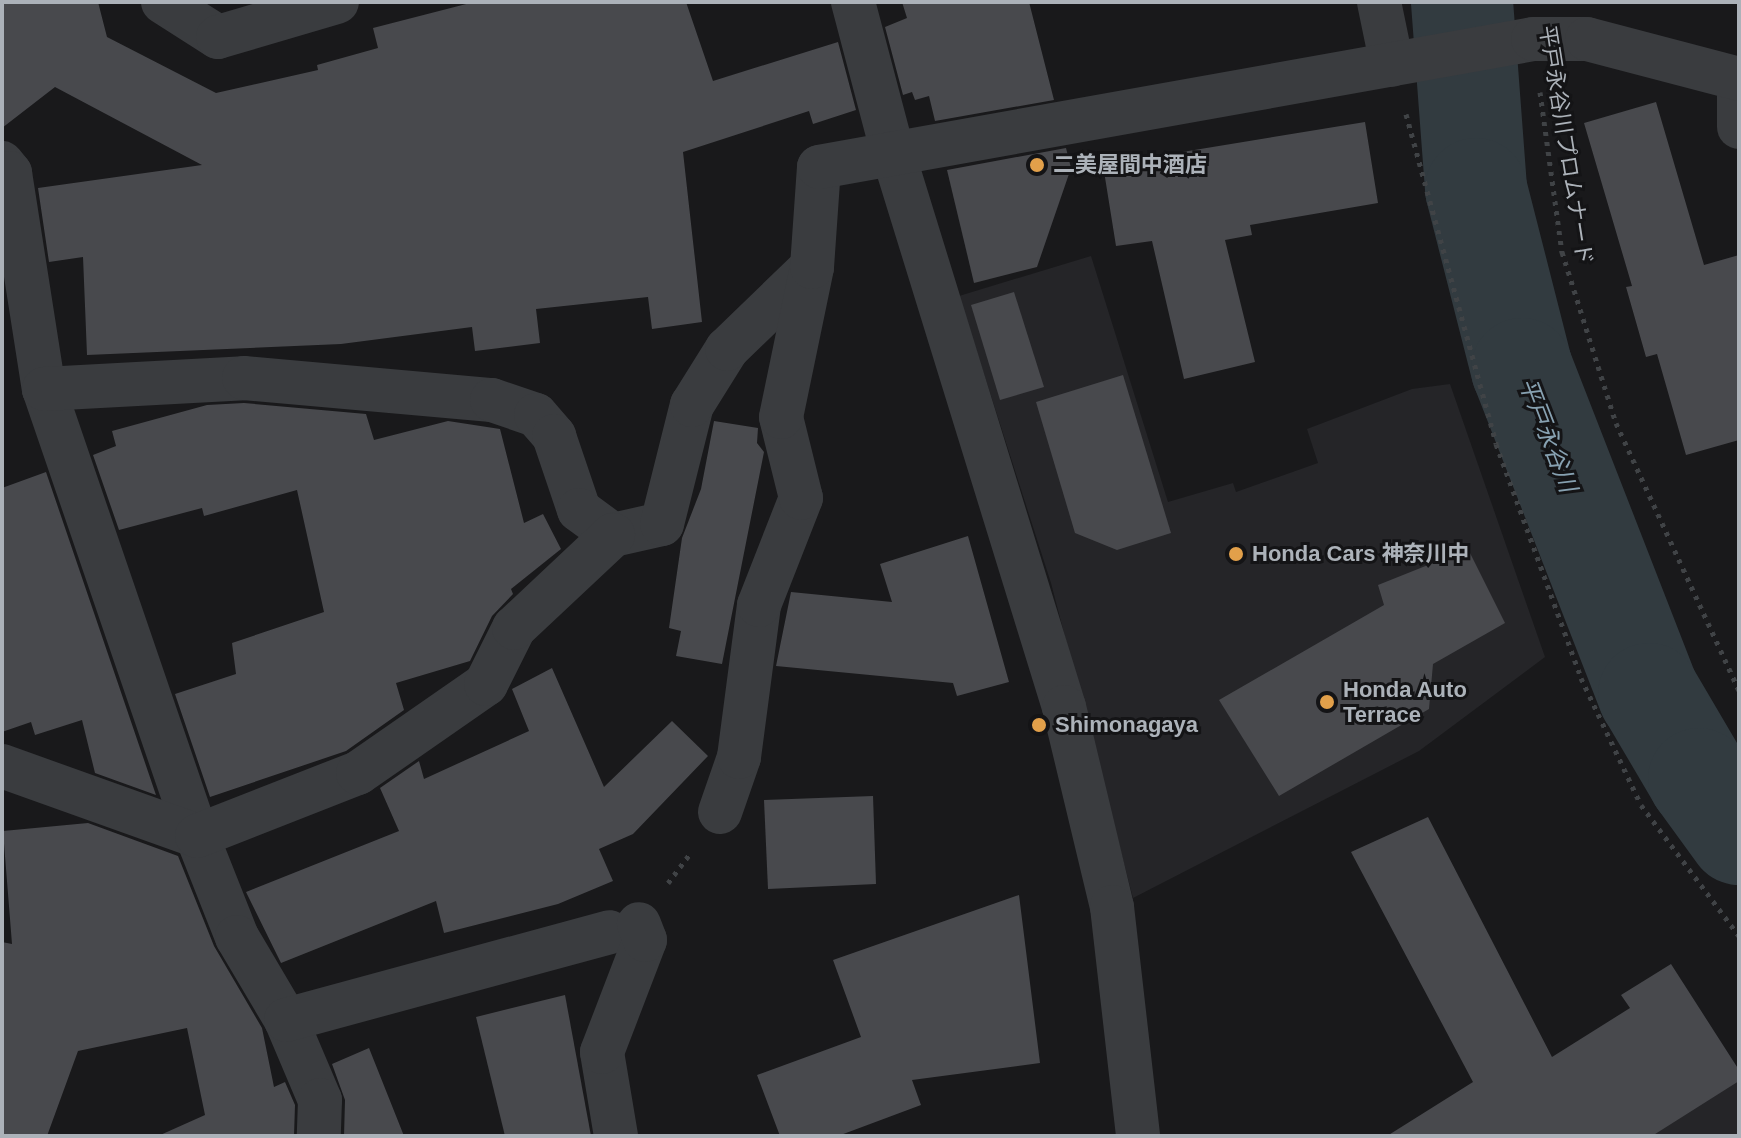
<!DOCTYPE html>
<meta charset="utf-8">
<style>
body{margin:0}
#map{position:relative;width:1741px;height:1138px;overflow:hidden;background:#19191b;font-family:Helvetica,"Noto Sans JP",sans-serif}
div>[style]{position:absolute}
[style*='--x']{left:calc(var(--x)*1px);top:calc(var(--y)*1px);width:calc(var(--w)*1px);rotate:calc(var(--a)*1deg)}
.built>*{inset:0;background:#252528}
.river>*{height:102px;margin:-51px;padding:0 51px;transform-origin:51px;border-radius:51px;background:#323b40}
.building>*{inset:0;background:#48494d}
.path>*{height:5px;margin-top:-2.5px;transform-origin:0;background:repeating-linear-gradient(90deg,#404346 0 4px,transparent 0 10px)}
.minor>*{height:44px;margin:-22px;padding:0 22px;transform-origin:22px;border-radius:22px;background:#3a3c3f}
.dots>*{width:22px;height:22px;translate:-50% -50%;box-sizing:border-box;border:4px solid #141416;border-radius:50%}
span{translate:-50% -50%;white-space:nowrap;text-align:center;line-height:1.15;-webkit-text-stroke:6px #141416;paint-order:stroke}
.street-label{font-size:22px;color:#acb2b9}
.poi-label{font-size:22px;color:#acb2b9;font-weight:700}
.left{translate:0 -50%;text-align:left}
.water-label{font-size:24px;color:#87a1b1;font-style:italic}
.frame{position:absolute;inset:0;border:4px solid #acb2b9;pointer-events:none}
</style>
<div id="map">
<div class="built">
<div style="clip-path:polygon(1091px 256px,1168px 502px,1233px 483px,1236px 492px,1318px 463px,1307px 429px,1412px 389px,1450px 384px,1545px 657px,1419px 751px,1133px 898px,1051px 583px,959px 296px)"></div>
<div style="clip-path:polygon(1739px 1076px,1739px 1136px,1649px 1136px)"></div>
</div>
<div class="river">
<div style="--x:1462;--y:2;--w:188;--a:85.7"></div>
<div style="--x:1476;--y:189;--w:186;--a:75.7"></div>
<div style="--x:1522;--y:369;--w:349;--a:68.7"></div>
<div style="--x:1649;--y:694;--w:99;--a:59.5"></div>
<div style="--x:1699;--y:779;--w:68;--a:54"></div>
</div>
<div class="building">
<div style="clip-path:polygon(2px 2px,98px 2px,107px 37px,216px 93px,318px 70px,317px 65px,378px 48px,373px 28px,474px 2px,686px 2px,713px 81px,838px 42px,856px 110px,813px 124px,809px 111px,683px 152px,702px 322px,652px 329px,648px 297px,536px 309px,540px 343px,475px 351px,472px 327px,341px 344px,87px 355px,83px 257px,49px 262px,38px 188px,202px 165px,55px 87px,2px 128px)"></div>
<div style="clip-path:polygon(902px 2px,1029px 2px,1054px 100px,935px 121px,929px 96px,915px 100px,912px 92px,903px 95px,885px 27px,907px 18px)"></div>
<div style="clip-path:polygon(1656px 102px,1704px 265px,1739px 255px,1739px 440px,1686px 455px,1657px 354px,1646px 357px,1626px 287px,1632px 286px,1584px 123px)"></div>
<div style="clip-path:polygon(1365px 122px,1378px 203px,1250px 225px,1252px 235px,1225px 240px,1255px 362px,1184px 379px,1152px 241px,1116px 246px,1103px 165px)"></div>
<div style="clip-path:polygon(1066px 148px,1071px 168px,1037px 267px,974px 283px,947px 170px)"></div>
<div style="clip-path:polygon(1014px 292px,1044px 387px,1000px 400px,971px 305px)"></div>
<div style="clip-path:polygon(1123px 375px,1171px 533px,1117px 550px,1075px 533px,1036px 402px)"></div>
<div style="clip-path:polygon(244px 403px,366px 414px,374px 440px,448px 421px,500px 429px,524px 523px,543px 514px,561px 549px,511px 589px,513px 594px,492px 616px,470px 661px,396px 683px,404px 710px,346px 751px,210px 797px,175px 694px,236px 674px,232px 643px,324px 612px,297px 490px,204px 516px,202px 508px,119px 530px,93px 455px,116px 446px,112px 431px,207px 405px)"></div>
<div style="clip-path:polygon(714px 421px,758px 428px,757px 443px,764px 452px,722px 664px,676px 656px,681px 631px,669px 628px,682px 538px,701px 489px)"></div>
<div style="clip-path:polygon(46px 472px,156px 795px,95px 773px,82px 720px,35px 735px,31px 722px,2px 732px,2px 488px)"></div>
<div style="clip-path:polygon(968px 536px,1009px 682px,957px 696px,953px 683px,776px 666px,791px 592px,892px 602px,880px 564px)"></div>
<div style="clip-path:polygon(1468px 549px,1505px 623px,1433px 664px,1429px 709px,1279px 796px,1219px 700px,1384px 605px,1378px 585px)"></div>
<div style="clip-path:polygon(552px 668px,604px 787px,672px 721px,708px 756px,633px 834px,599px 849px,613px 881px,558px 904px,444px 933px,436px 901px,281px 963px,246px 892px,399px 831px,380px 788px,419px 761px,424px 779px,529px 731px,512px 689px)"></div>
<div style="clip-path:polygon(873px 796px,876px 884px,768px 889px,764px 800px)"></div>
<div style="clip-path:polygon(1428px 817px,1552px 1057px,1630px 1008px,1621px 995px,1671px 964px,1739px 1070px,1739px 1081px,1652px 1136px,1387px 1136px,1473px 1082px,1351px 852px)"></div>
<div style="clip-path:polygon(88px 823px,178px 856px,214px 946px,262px 1028px,274px 1087px,285px 1082px,295px 1105px,294px 1136px,158px 1136px,205px 1115px,187px 1028px,78px 1051px,47px 1136px,2px 1136px,2px 942px,12px 944px,3px 831px)"></div>
<div style="clip-path:polygon(1019px 895px,1040px 1063px,912px 1080px,921px 1105px,838px 1136px,780px 1136px,757px 1075px,861px 1037px,833px 960px)"></div>
<div style="clip-path:polygon(565px 995px,591px 1136px,505px 1136px,476px 1017px)"></div>
<div style="clip-path:polygon(369px 1048px,404px 1136px,344px 1136px,345px 1100px,332px 1064px)"></div>
</div>
<div class="path">
<div style="--x:1540;--y:92;--w:162;--a:82.2"></div>
<div style="--x:1562;--y:252;--w:179;--a:72.5"></div>
<div style="--x:1616;--y:423;--w:294;--a:65.3"></div>
<div style="--x:1406;--y:114;--w:342;--a:74.7"></div>
<div style="--x:1496;--y:444;--w:249;--a:70"></div>
<div style="--x:1581;--y:678;--w:140;--a:64.7"></div>
<div style="--x:1641;--y:805;--w:164;--a:53.2"></div>
<div style="--x:668;--y:883;--w:39;--a:-53"></div>
</div>
<div class="minor">
<div style="--x:163;--y:2;--w:65;--a:32.5"></div>
<div style="--x:218;--y:37;--w:124;--a:-16.4"></div>
<div style="--x:853;--y:2;--w:156;--a:75.2"></div>
<div style="--x:893;--y:153;--w:580;--a:72.85"></div>
<div style="--x:1064;--y:707;--w:206;--a:76.5"></div>
<div style="--x:1112;--y:907;--w:230;--a:83.5"></div>
<div style="--x:1379;--y:2;--w:64;--a:78.3"></div>
<div style="--x:1739;--y:95;--w:32;--a:90"></div>
<div style="--x:2;--y:163;--w:13;--a:51"></div>
<div style="--x:10;--y:173;--w:219;--a:81.1"></div>
<div style="--x:44;--y:389;--w:472;--a:71.1"></div>
<div style="--x:197;--y:836;--w:109;--a:68.4"></div>
<div style="--x:237;--y:937;--w:96;--a:59.4"></div>
<div style="--x:286;--y:1020;--w:87;--a:67"></div>
<div style="--x:320;--y:1100;--w:36;--a:92"></div>
<div style="--x:44;--y:389;--w:200;--a:-3.1"></div>
<div style="--x:244;--y:378;--w:249;--a:5.1"></div>
<div style="--x:492;--y:400;--w:46;--a:18.8"></div>
<div style="--x:536;--y:415;--w:28;--a:49"></div>
<div style="--x:554;--y:436;--w:78;--a:71.3"></div>
<div style="--x:579;--y:510;--w:42;--a:36.3"></div>
<div style="--x:613;--y:535;--w:50;--a:-12.7"></div>
<div style="--x:662;--y:524;--w:123;--a:-75.9"></div>
<div style="--x:692;--y:405;--w:66;--a:-58"></div>
<div style="--x:727;--y:349;--w:118;--a:-44"></div>
<div style="--x:2;--y:766;--w:207;--a:19.7"></div>
<div style="--x:197;--y:836;--w:173;--a:-21.4"></div>
<div style="--x:358;--y:773;--w:156;--a:-34.8"></div>
<div style="--x:486;--y:684;--w:63;--a:-63.4"></div>
<div style="--x:514;--y:628;--w:136;--a:-43.2"></div>
<div style="--x:720;--y:812;--w:58;--a:-70.9"></div>
<div style="--x:739;--y:757;--w:153;--a:-82.5"></div>
<div style="--x:759;--y:605;--w:115;--a:-68.6"></div>
<div style="--x:801;--y:498;--w:83;--a:-103.9"></div>
<div style="--x:781;--y:417;--w:153;--a:-78.3"></div>
<div style="--x:812;--y:267;--w:100;--a:-86"></div>
<div style="--x:819;--y:167;--w:725;--a:-10.16"></div>
<div style="--x:1533;--y:39;--w:54;--a:0"></div>
<div style="--x:1587;--y:39;--w:157;--a:14.7"></div>
<div style="--x:286;--y:1020;--w:335;--a:-15.2"></div>
<div style="--x:616;--y:1136;--w:85;--a:-99.5"></div>
<div style="--x:602;--y:1052;--w:120;--a:-69"></div>
<div style="--x:645;--y:940;--w:17;--a:-111"></div>
</div>
<div class="dots">
<div style="left:1037px;top:165px;background:#e2a04a"></div>
<div style="left:1236px;top:554px;background:#e2a04a"></div>
<div style="left:1327px;top:702px;background:#e2a04a"></div>
<div style="left:1039px;top:725px;background:#e2a04a"></div>
</div>
<div class="street-label">
<span style="left:1566px;top:145px;rotate:81deg">平戸永谷川プロムナード</span>
</div>
<div class="poi-label">
<span class="left" style="left:1053px;top:165px">二美屋間中酒店</span>
<span class="left" style="left:1252px;top:554px">Honda Cars 神奈川中</span>
<span class="left" style="left:1343px;top:702px">Honda Auto<br>Terrace</span>
<span class="left" style="left:1055px;top:725px">Shimonagaya</span>
</div>
<div class="water-label">
<span style="left:1548px;top:435px;rotate:69deg">平戸永谷川</span>
</div>
<div class="frame"></div>
</div>
